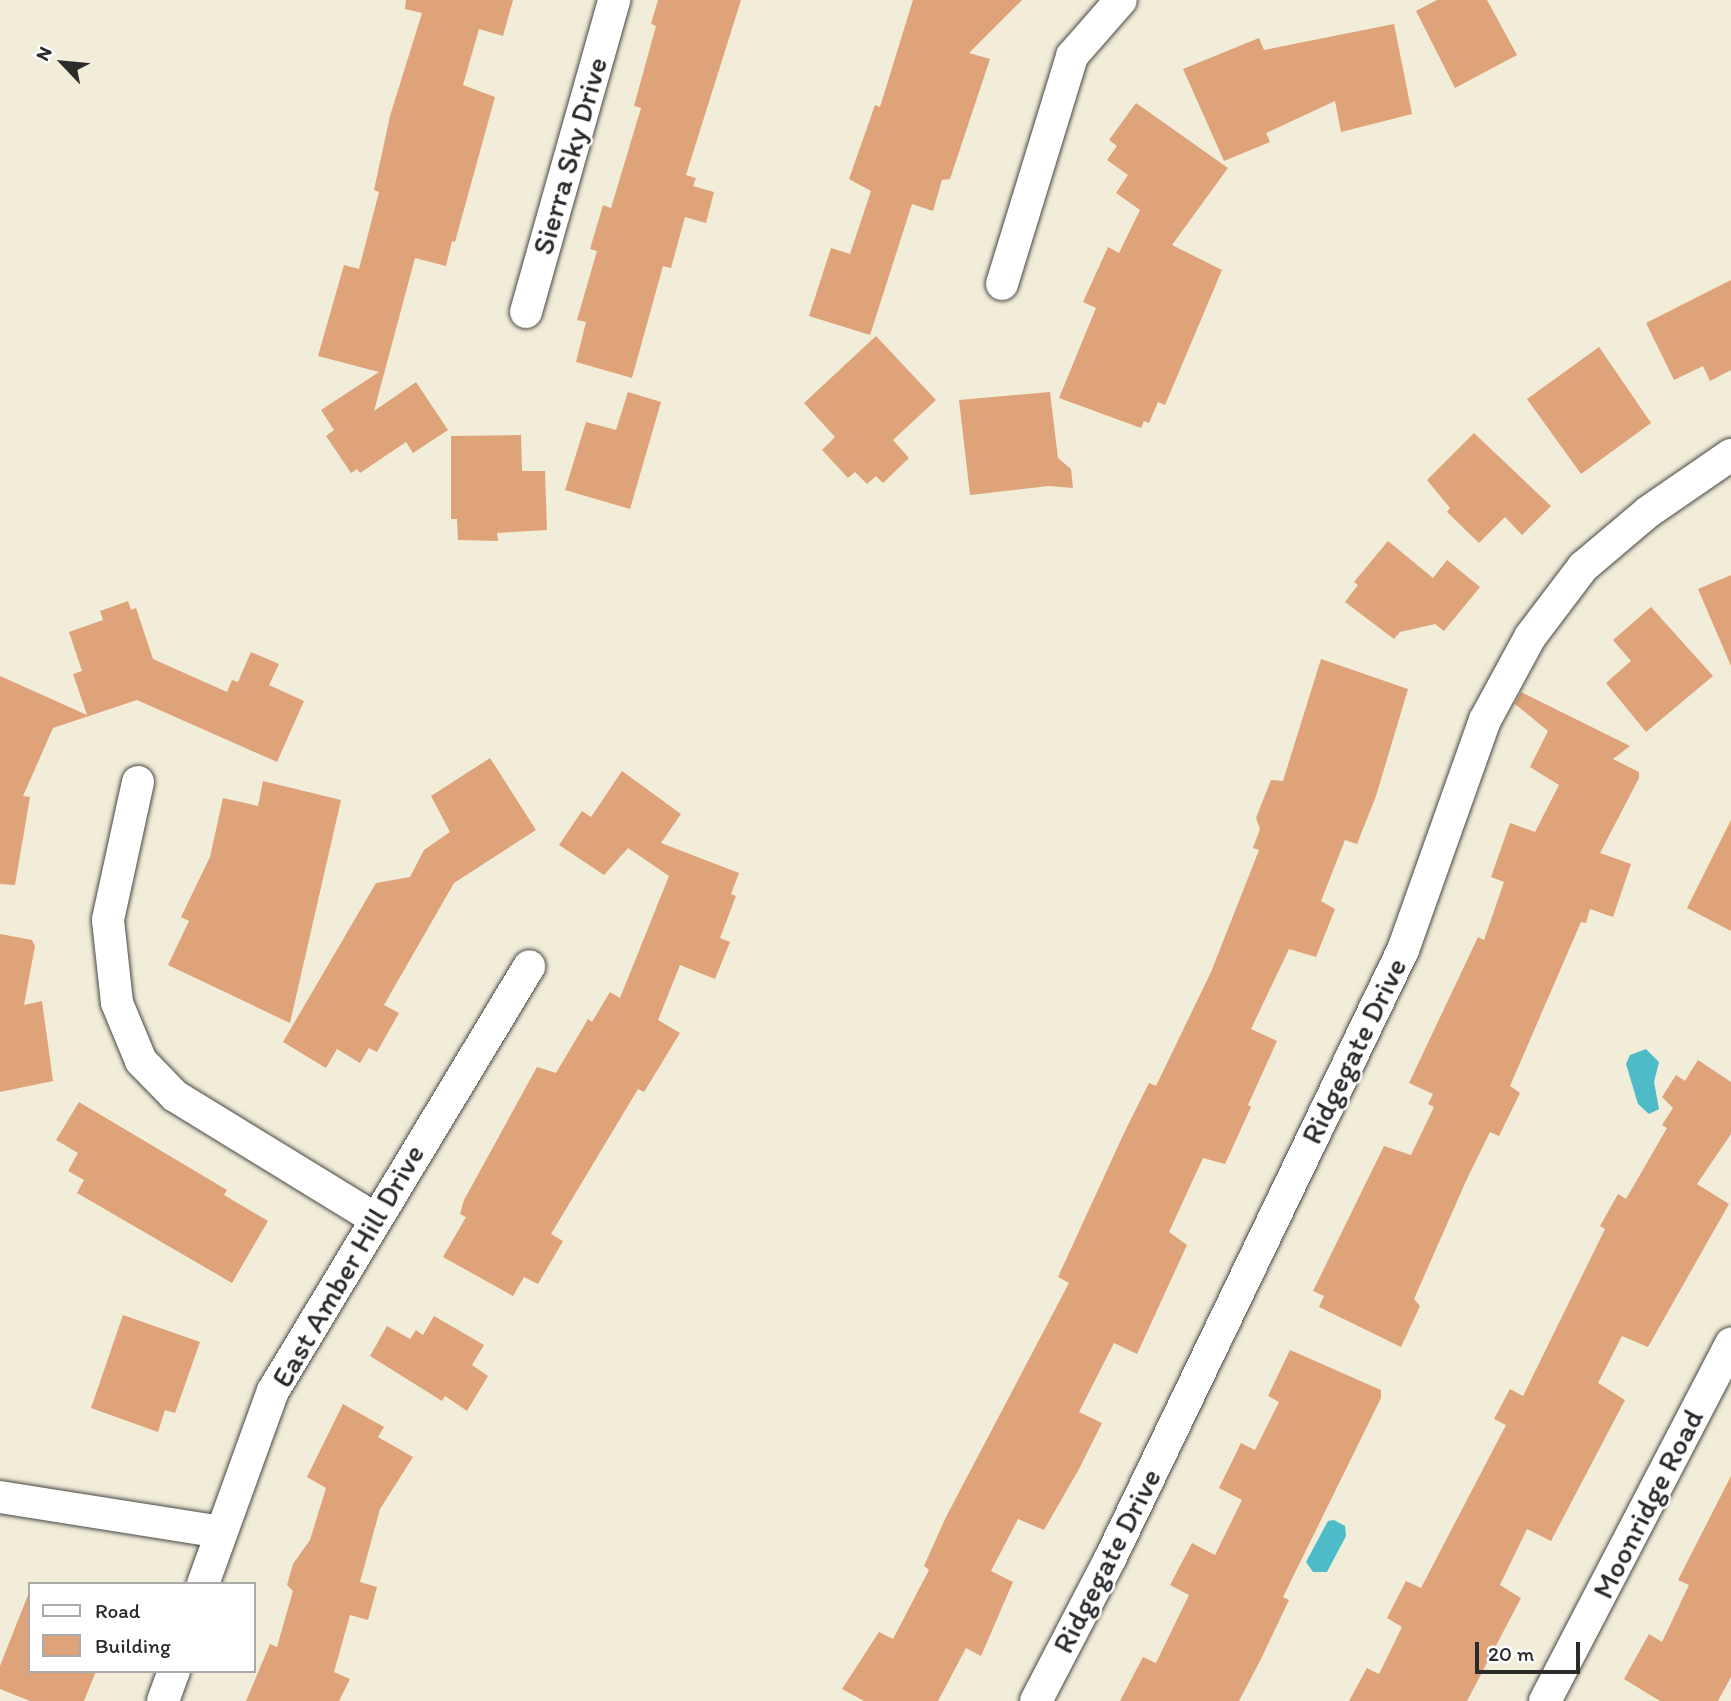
<!DOCTYPE html>
<style>
body{margin:0}
#map{position:relative;width:1731px;height:1701px;overflow:hidden;background:#f1edd9;font-family:Itim,sans-serif}
div>[style]{position:absolute}
[style*='--x']{left:calc(var(--x)*1px);top:calc(var(--y)*1px);width:calc(var(--w)*1px);rotate:calc(var(--a)*1deg)}
.water>*{inset:0;background:#4ebbc8}
.building>*{inset:0;background:#dfa37a}
.roads{filter:drop-shadow(0 0 2px #494845) drop-shadow(0 0 2px #494845)}
.street>*{height:32px;margin:-16px;padding:0 16px;transform-origin:16px;border-radius:16px;background:#fff}
span{translate:-50% -50%;white-space:nowrap;text-align:center;line-height:1.15;-webkit-text-stroke:5px #fff;paint-order:stroke}
.street-label{font-size:30px;color:#2b2b2b}
.legend{position:absolute;left:28px;top:1582px;width:228px;height:91px;box-sizing:border-box;background:#fff;border:2px solid #aaa;margin:0;padding:9px 12px;list-style:none;font-size:21px;color:#2b2b2b}
.legend li{display:flex;align-items:center;gap:14px;height:35px}
.legend b{width:35px;border:2px solid #aaa}
.north{position:absolute;left:28px;top:28px;width:70px;height:70px;-webkit-text-stroke:5px #fff;paint-order:stroke;rotate:296deg;font-size:19px;font-weight:700;line-height:28px;text-align:center;color:#2b2b2b}
.north::after{content:'';display:block;margin:auto;width:24px;height:32px;background:#2b2b2b;clip-path:polygon(50% 0,100% 100%,50% 72%,0 100%)}
.scale{position:absolute;left:1475px;top:1642px;width:105px;height:32px;box-sizing:border-box;border:4px solid #2b2b2b;border-top:0;padding-left:9px;font-size:21px;line-height:24px;white-space:nowrap;color:#2b2b2b;-webkit-text-stroke:5px #fff;paint-order:stroke}
</style>
<div id="map">
<div class="water">
<div style="clip-path:polygon(1646px 1049px,1659px 1062px,1654px 1082px,1659px 1109px,1649px 1114px,1638px 1104px,1626px 1064px,1630px 1055px)"></div>
<div style="clip-path:polygon(1334px 1520px,1345px 1526px,1346px 1536px,1327px 1572px,1313px 1572px,1306px 1562px,1328px 1521px)"></div>
</div>
<div class="building">
<div style="clip-path:polygon(406px 0,513px 0,503px 36px,479px 29px,463px 85px,495px 97px,455px 242px,452px 241px,446px 266px,415px 258px,374px 411px,416px 382px,448px 430px,413px 453px,406px 442px,360px 473px,357px 469px,351px 473px,326px 436px,334px 430px,321px 410px,379px 372px,318px 356px,344px 265px,359px 269px,379px 192px,374px 190px,390px 116px,422px 13px,405px 9px)"></div>
<div style="clip-path:polygon(658px 0,741px 0,686px 175px,696px 178px,693px 186px,714px 192px,706px 223px,685px 217px,671px 268px,663px 266px,632px 378px,576px 362px,586px 322px,577px 320px,597px 251px,590px 249px,603px 205px,611px 208px,641px 108px,634px 106px,656px 26px,651px 24px)"></div>
<div style="clip-path:polygon(913px 0,1022px 0,969px 53px,990px 59px,950px 179px,942px 180px,933px 211px,912px 204px,870px 335px,809px 316px,831px 248px,850px 254px,871px 191px,849px 179px,875px 105px,880px 107px)"></div>
<div style="clip-path:polygon(1437px 0,1487px 0,1517px 55px,1455px 88px,1416px 11px)"></div>
<div style="clip-path:polygon(1394px 24px,1412px 114px,1341px 132px,1335px 101px,1266px 133px,1270px 142px,1224px 161px,1183px 69px,1259px 38px,1264px 50px)"></div>
<div style="clip-path:polygon(1136px 103px,1228px 168px,1172px 245px,1222px 270px,1165px 405px,1158px 402px,1149px 423px,1144px 421px,1141px 428px,1059px 398px,1096px 308px,1083px 302px,1108px 247px,1119px 253px,1140px 210px,1116px 193px,1128px 175px,1107px 160px,1117px 146px,1109px 140px)"></div>
<div style="clip-path:polygon(1731px 280px,1731px 370px,1710px 381px,1703px 366px,1674px 380px,1646px 323px)"></div>
<div style="clip-path:polygon(876px 336px,936px 400px,893px 440px,909px 458px,883px 483px,876px 476px,867px 484px,855px 472px,848px 478px,822px 450px,835px 437px,804px 403px)"></div>
<div style="clip-path:polygon(1599px 347px,1651px 423px,1581px 474px,1527px 399px)"></div>
<div style="clip-path:polygon(628px 392px,661px 402px,630px 509px,565px 490px,586px 422px,616px 430px)"></div>
<div style="clip-path:polygon(1050px 392px,1058px 458px,1071px 469px,1073px 488px,1049px 486px,970px 495px,959px 400px)"></div>
<div style="clip-path:polygon(1474px 433px,1551px 506px,1522px 535px,1505px 517px,1479px 543px,1447px 512px,1450px 508px,1427px 480px)"></div>
<div style="clip-path:polygon(521px 435px,522px 471px,545px 471px,547px 530px,497px 533px,498px 541px,458px 540px,457px 519px,451px 519px,451px 436px)"></div>
<div style="clip-path:polygon(1388px 541px,1433px 578px,1447px 560px,1480px 587px,1444px 631px,1435px 624px,1400px 632px,1394px 639px,1345px 602px,1358px 585px,1354px 582px)"></div>
<div style="clip-path:polygon(1731px 575px,1731px 666px,1698px 589px)"></div>
<div style="clip-path:polygon(128px 601px,131px 610px,136px 608px,153px 659px,227px 692px,232px 680px,238px 682px,251px 652px,279px 664px,269px 685px,304px 701px,277px 762px,137px 700px,53px 728px,23px 796px,30px 797px,15px 885px,0 884px,0 676px,87px 715px,73px 674px,82px 671px,69px 632px,103px 620px,100px 611px)"></div>
<div style="clip-path:polygon(1651px 607px,1713px 676px,1646px 732px,1606px 683px,1631px 661px,1613px 640px)"></div>
<div style="clip-path:polygon(1321px 659px,1408px 689px,1376px 796px,1357px 844px,1345px 840px,1321px 901px,1335px 909px,1316px 957px,1289px 949px,1251px 1029px,1277px 1041px,1248px 1105px,1251px 1107px,1225px 1164px,1203px 1158px,1169px 1232px,1187px 1245px,1137px 1354px,1114px 1343px,1079px 1412px,1102px 1423px,1079px 1469px,1044px 1530px,1018px 1519px,991px 1571px,1013px 1582px,981px 1656px,966px 1648px,938px 1701px,864px 1701px,842px 1689px,879px 1632px,893px 1639px,929px 1570px,924px 1566px,946px 1517px,1069px 1283px,1058px 1277px,1125px 1131px,1149px 1083px,1156px 1086px,1211px 972px,1259px 850px,1253px 848px,1260px 829px,1256px 818px,1271px 780px,1283px 781px)"></div>
<div style="clip-path:polygon(1521px 692px,1630px 746px,1613px 759px,1639px 772px,1639px 778px,1600px 853px,1631px 864px,1613px 917px,1590px 909px,1586px 923px,1581px 922px,1510px 1086px,1520px 1093px,1499px 1136px,1490px 1132px,1466px 1181px,1414px 1299px,1420px 1306px,1401px 1347px,1319px 1307px,1324px 1296px,1313px 1291px,1384px 1146px,1411px 1155px,1434px 1107px,1428px 1104px,1433px 1094px,1409px 1083px,1478px 937px,1484px 940px,1504px 882px,1491px 877px,1510px 823px,1535px 832px,1559px 785px,1530px 767px,1548px 731px,1515px 704px)"></div>
<div style="clip-path:polygon(490px 758px,536px 830px,454px 883px,384px 1005px,399px 1013px,377px 1052px,369px 1048px,360px 1063px,337px 1049px,326px 1068px,283px 1042px,376px 883px,410px 877px,424px 850px,450px 832px,431px 796px)"></div>
<div style="clip-path:polygon(622px 771px,681px 814px,661px 843px,739px 873px,731px 894px,736px 896px,720px 938px,730px 942px,715px 979px,680px 965px,658px 1020px,680px 1033px,644px 1092px,638px 1089px,551px 1234px,563px 1241px,538px 1284px,524px 1277px,513px 1296px,443px 1257px,466px 1217px,460px 1214px,464px 1200px,537px 1067px,556px 1073px,588px 1019px,592px 1022px,610px 992px,620px 998px,669px 876px,628px 848px,604px 875px,559px 845px,582px 811px,591px 817px)"></div>
<div style="clip-path:polygon(263px 781px,341px 800px,290px 1023px,168px 965px,189px 921px,181px 917px,210px 857px,223px 798px,258px 806px)"></div>
<div style="clip-path:polygon(1731px 820px,1731px 931px,1687px 908px)"></div>
<div style="clip-path:polygon(0 934px,32px 940px,35px 946px,24px 1005px,42px 1001px,53px 1081px,0 1092px)"></div>
<div style="clip-path:polygon(1698px 1060px,1731px 1082px,1731px 1134px,1697px 1184px,1729px 1204px,1648px 1347px,1622px 1336px,1598px 1383px,1625px 1400px,1551px 1541px,1527px 1529px,1500px 1585px,1521px 1598px,1467px 1701px,1349px 1701px,1367px 1668px,1379px 1674px,1402px 1627px,1387px 1618px,1406px 1581px,1421px 1588px,1506px 1425px,1494px 1419px,1510px 1389px,1523px 1396px,1605px 1229px,1600px 1226px,1618px 1194px,1626px 1199px,1667px 1128px,1662px 1125px,1673px 1108px,1662px 1097px,1676px 1075px,1685px 1081px)"></div>
<div style="clip-path:polygon(79px 1102px,227px 1190px,224px 1195px,268px 1221px,232px 1283px,77px 1193px,84px 1180px,68px 1171px,78px 1153px,56px 1140px)"></div>
<div style="clip-path:polygon(123px 1315px,200px 1342px,175px 1413px,165px 1410px,158px 1432px,91px 1408px)"></div>
<div style="clip-path:polygon(434px 1316px,484px 1345px,472px 1365px,488px 1376px,467px 1411px,445px 1396px,442px 1401px,370px 1356px,387px 1326px,410px 1339px,416px 1330px,423px 1335px)"></div>
<div style="clip-path:polygon(1290px 1350px,1381px 1390px,1381px 1398px,1283px 1597px,1289px 1600px,1261px 1659px,1239px 1701px,1120px 1701px,1143px 1657px,1156px 1663px,1189px 1595px,1170px 1585px,1192px 1543px,1215px 1555px,1242px 1500px,1219px 1488px,1241px 1443px,1255px 1450px,1279px 1402px,1268px 1396px)"></div>
<div style="clip-path:polygon(343px 1404px,384px 1427px,378px 1437px,413px 1457px,380px 1509px,360px 1582px,377px 1587px,368px 1620px,350px 1615px,334px 1672px,350px 1679px,339px 1701px,246px 1701px,270px 1644px,277px 1647px,293px 1591px,287px 1585px,293px 1564px,310px 1540px,326px 1488px,307px 1477px)"></div>
<div style="clip-path:polygon(1731px 1476px,1731px 1677px,1718px 1701px,1660px 1701px,1624px 1679px,1649px 1634px,1662px 1642px,1689px 1585px,1678px 1580px)"></div>
<div style="clip-path:polygon(28px 1595px,30px 1671px,96px 1671px,84px 1701px,30px 1701px,0 1689px,0 1666px)"></div>
</div>
<div class="roads">
<div class="street">
<div style="--x:1002;--y:284;--w:239;--a:-72.9"></div>
<div style="--x:1072;--y:56;--w:74;--a:-48.8"></div>
<div style="--x:526;--y:312;--w:324;--a:-74.2"></div>
<div style="--x:138;--y:782;--w:141;--a:102.3"></div>
<div style="--x:108;--y:920;--w:83;--a:83.8"></div>
<div style="--x:117;--y:1003;--w:63;--a:67.5"></div>
<div style="--x:141;--y:1061;--w:49;--a:45.8"></div>
<div style="--x:175;--y:1096;--w:233;--a:31.5"></div>
<div style="--x:0;--y:1497;--w:223;--a:9"></div>
<div style="--x:203;--y:1584;--w:205;--a:-70.1"></div>
<div style="--x:273;--y:1391;--w:496;--a:-58.9"></div>
<div style="--x:163;--y:1701;--w:32;--a:-70"></div>
<div style="--x:1036;--y:1701;--w:160;--a:-62.5"></div>
<div style="--x:1110;--y:1559;--w:676;--a:-64.31"></div>
<div style="--x:1403;--y:950;--w:244;--a:-70.4"></div>
<div style="--x:1485;--y:720;--w:94;--a:-61.5"></div>
<div style="--x:1530;--y:637;--w:88;--a:-52.9"></div>
<div style="--x:1583;--y:567;--w:85;--a:-40.2"></div>
<div style="--x:1648;--y:512;--w:101;--a:-34.5"></div>
<div style="--x:1545;--y:1701;--w:403;--a:-62.5"></div>
</div>
</div>
<div class="street-label">
<span style="left:570px;top:156px;rotate:-74deg">Sierra Sky Drive</span>
<span style="left:1354px;top:1051px;rotate:-64deg">Ridgegate Drive</span>
<span style="left:348px;top:1266px;rotate:-60deg">East Amber Hill Drive</span>
<span style="left:1648px;top:1504px;rotate:-63deg">Moonridge Road</span>
<span style="left:1107px;top:1561px;rotate:-63deg">Ridgegate Drive</span>
</div>
<ul class="legend">
<li><b style="height:9px;background:#fff"></b>Road</li>
<li><b style="height:19px;background:#dfa37a"></b>Building</li>
</ul>
<div class="north">N</div>
<div class="scale">20 m</div>
</div>
